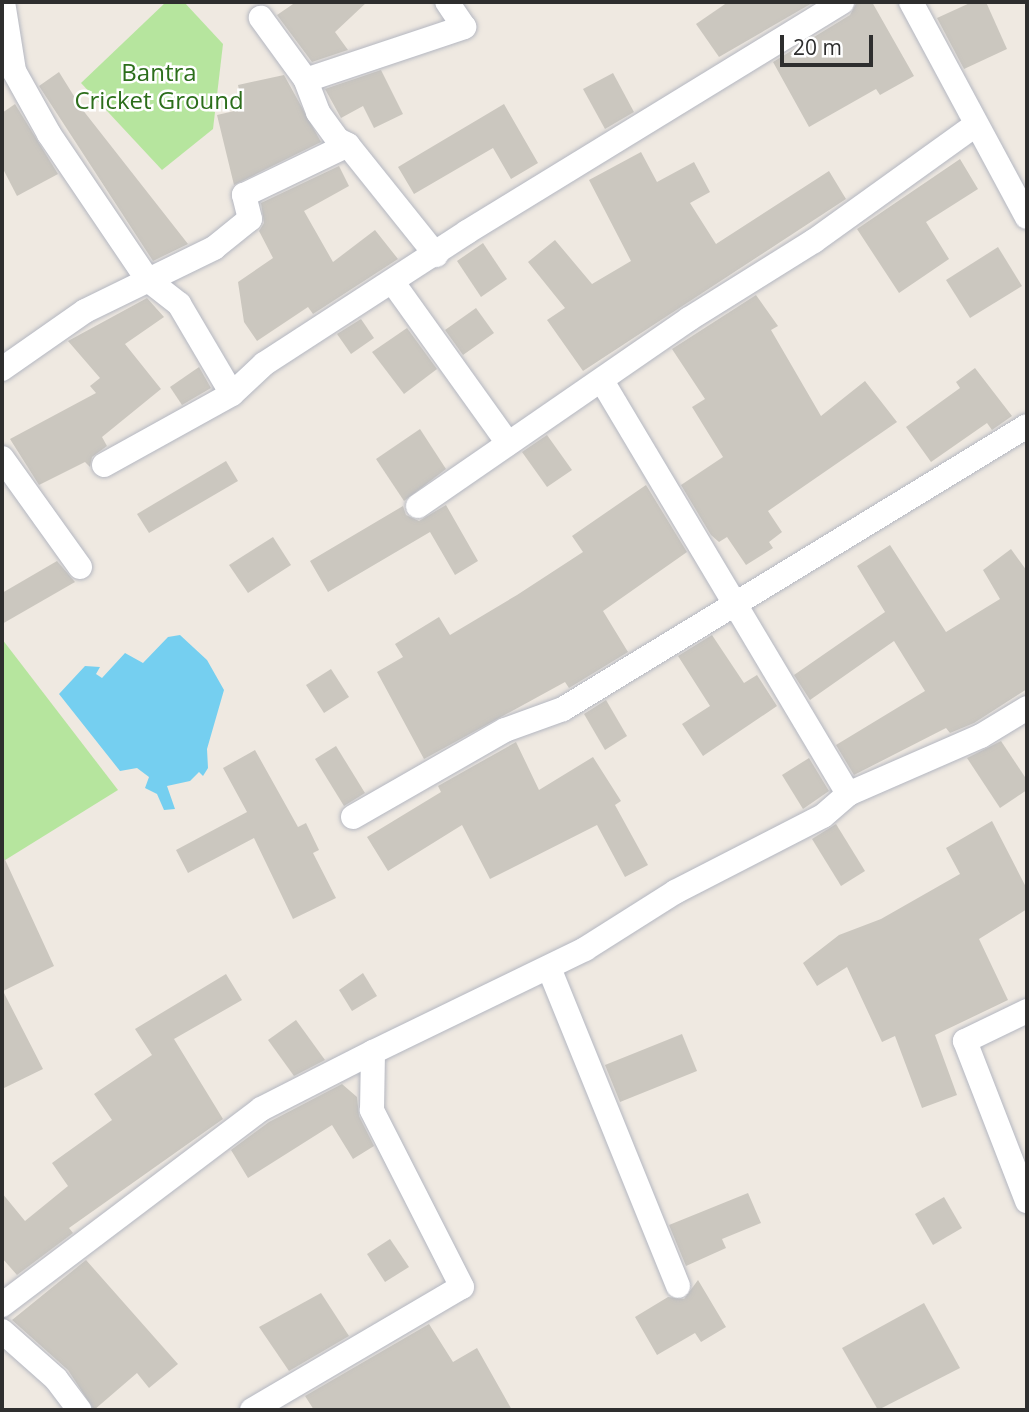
<!DOCTYPE html>
<style>
body{margin:0}
#map{position:relative;width:1029px;height:1412px;overflow:hidden;background:#efe9e1;font-family:"Open Sans",sans-serif}
div>[style]{position:absolute}
[style*='--x']{left:calc(var(--x)*1px);top:calc(var(--y)*1px);width:calc(var(--w)*1px);rotate:calc(var(--a)*1deg)}
.green>*{inset:0;background:#b6e59e}
.water>*{inset:0;background:#75cff0}
.building>*{inset:0;background:#cbc7bf}
.roads{filter:drop-shadow(0 0 2px #b4b7c1) drop-shadow(0 0 2px #b4b7c1)}
.minor>*{height:24px;margin:-12px;padding:0 12px;transform-origin:12px;border-radius:12px;background:#fff}
span{translate:-50% -50%;white-space:nowrap;text-align:center;line-height:1.15;-webkit-text-stroke:5px #fff;paint-order:stroke}
.park-label{font-size:24px;color:#2c6e1b}
.frame{position:absolute;inset:0;border:4px solid #2e2e2e;pointer-events:none}
.scale{position:absolute;left:780px;top:35px;width:93px;height:32px;box-sizing:border-box;border:4px solid #2e2e2e;border-top:0;padding-left:9px;font-size:21px;line-height:24px;white-space:nowrap;color:#2e2e2e;-webkit-text-stroke:5px #fff;paint-order:stroke}
</style>
<div id="map">
<div class="green">
<div style="clip-path:polygon(166px 2px,184px 2px,223px 44px,213px 129px,162px 170px,81px 83px)"></div>
<div style="clip-path:polygon(2px 639px,118px 790px,2px 862px)"></div>
</div>
<div class="water">
<div style="clip-path:polygon(180px 635px,207px 660px,224px 690px,207px 749px,208px 768px,203px 776px,199px 772px,190px 781px,167px 786px,175px 809px,164px 810px,157px 794px,145px 788px,149px 777px,137px 768px,120px 771px,59px 694px,85px 666px,100px 667px,96px 674px,102px 678px,125px 653px,143px 663px,168px 637px)"></div>
</div>
<div class="building">
<div style="clip-path:polygon(296px 2px,367px 2px,335px 32px,348px 50px,312px 62px,277px 15px)"></div>
<div style="clip-path:polygon(728px 2px,814px 2px,719px 57px,696px 24px)"></div>
<div style="clip-path:polygon(857px 2px,872px 2px,914px 76px,880px 95px,876px 89px,809px 127px,773px 62px,850px 15px)"></div>
<div style="clip-path:polygon(972px 2px,986px 2px,1007px 49px,964px 69px,937px 18px)"></div>
<div style="clip-path:polygon(381px 70px,403px 114px,374px 128px,363px 106px,341px 118px,325px 89px)"></div>
<div style="clip-path:polygon(59px 72px,82px 109px,188px 244px,153px 261px,39px 86px)"></div>
<div style="clip-path:polygon(613px 73px,634px 112px,605px 129px,583px 89px)"></div>
<div style="clip-path:polygon(284px 75px,321px 142px,234px 185px,217px 115px,243px 109px,238px 85px)"></div>
<div style="clip-path:polygon(15px 104px,58px 174px,17px 196px,2px 167px,2px 113px)"></div>
<div style="clip-path:polygon(504px 104px,538px 163px,511px 179px,493px 148px,414px 194px,398px 167px)"></div>
<div style="clip-path:polygon(641px 152px,657px 182px,694px 162px,710px 192px,690px 203px,716px 244px,829px 171px,846px 199px,583px 371px,547px 320px,565px 308px,528px 262px,555px 240px,592px 284px,631px 261px,589px 180px)"></div>
<div style="clip-path:polygon(960px 159px,978px 189px,926px 222px,949px 259px,899px 293px,857px 229px)"></div>
<div style="clip-path:polygon(339px 166px,349px 186px,304px 211px,333px 262px,375px 230px,398px 259px,313px 314px,308px 307px,257px 341px,244px 322px,238px 282px,273px 258px,259px 231px,264px 223px,261px 203px)"></div>
<div style="clip-path:polygon(483px 243px,507px 279px,481px 297px,457px 261px)"></div>
<div style="clip-path:polygon(998px 247px,1022px 286px,970px 318px,946px 280px)"></div>
<div style="clip-path:polygon(756px 295px,778px 326px,771px 330px,821px 416px,865px 381px,897px 422px,768px 511px,782px 532px,769px 542px,773px 548px,746px 565px,727px 537px,719px 542px,711px 535px,681px 485px,723px 457px,692px 407px,705px 399px,672px 349px)"></div>
<div style="clip-path:polygon(147px 298px,164px 317px,125px 344px,161px 389px,102px 437px,107px 446px,92px 457px,90px 467px,85px 462px,39px 485px,10px 439px,96px 393px,90px 386px,100px 378px,68px 341px)"></div>
<div style="clip-path:polygon(476px 308px,494px 333px,463px 355px,445px 330px)"></div>
<div style="clip-path:polygon(361px 319px,374px 338px,351px 354px,337px 334px)"></div>
<div style="clip-path:polygon(407px 328px,437px 369px,404px 394px,372px 352px)"></div>
<div style="clip-path:polygon(199px 367px,211px 388px,182px 405px,170px 387px)"></div>
<div style="clip-path:polygon(975px 368px,1012px 416px,992px 430px,987px 423px,931px 462px,906px 427px,960px 388px,956px 382px)"></div>
<div style="clip-path:polygon(420px 429px,446px 469px,404px 501px,376px 459px)"></div>
<div style="clip-path:polygon(547px 435px,572px 470px,547px 487px,522px 452px)"></div>
<div style="clip-path:polygon(226px 461px,238px 481px,149px 533px,137px 514px)"></div>
<div style="clip-path:polygon(646px 485px,687px 552px,603px 611px,628px 652px,569px 688px,565px 682px,424px 759px,377px 672px,403px 657px,395px 644px,439px 617px,450px 635px,517px 595px,583px 552px,572px 536px)"></div>
<div style="clip-path:polygon(446px 505px,478px 561px,455px 575px,430px 532px,328px 592px,310px 561px,403px 506px,406px 515px,419px 521px)"></div>
<div style="clip-path:polygon(273px 537px,291px 565px,248px 593px,229px 565px)"></div>
<div style="clip-path:polygon(890px 545px,946px 632px,1000px 599px,983px 570px,1011px 549px,1027px 571px,1027px 689px,974px 723px,950px 733px,946px 728px,854px 775px,836px 745px,925px 691px,894px 641px,810px 700px,794px 675px,885px 612px,857px 566px)"></div>
<div style="clip-path:polygon(57px 561px,75px 582px,2px 624px,2px 593px)"></div>
<div style="clip-path:polygon(712px 635px,744px 683px,757px 675px,777px 706px,703px 756px,682px 724px,710px 706px,678px 656px)"></div>
<div style="clip-path:polygon(331px 669px,349px 697px,324px 713px,306px 685px)"></div>
<div style="clip-path:polygon(606px 700px,627px 736px,605px 750px,584px 714px)"></div>
<div style="clip-path:polygon(1001px 741px,1027px 780px,1027px 790px,1000px 808px,967px 758px)"></div>
<div style="clip-path:polygon(516px 742px,539px 790px,593px 757px,621px 801px,615px 805px,648px 865px,625px 877px,597px 825px,490px 879px,462px 825px,388px 871px,367px 837px,441px 792px,438px 786px)"></div>
<div style="clip-path:polygon(336px 746px,365px 793px,344px 806px,315px 759px)"></div>
<div style="clip-path:polygon(255px 750px,298px 827px,306px 823px,319px 850px,313px 853px,336px 898px,293px 919px,254px 838px,188px 873px,176px 850px,247px 812px,223px 768px)"></div>
<div style="clip-path:polygon(809px 758px,829px 791px,803px 809px,782px 775px)"></div>
<div style="clip-path:polygon(992px 821px,1027px 889px,1027px 909px,979px 939px,1008px 1000px,935px 1035px,957px 1095px,922px 1108px,895px 1036px,882px 1042px,847px 967px,817px 986px,803px 963px,839px 935px,881px 919px,960px 874px,946px 848px)"></div>
<div style="clip-path:polygon(836px 824px,865px 871px,841px 886px,812px 839px)"></div>
<div style="clip-path:polygon(2px 853px,54px 966px,3px 991px,43px 1069px,2px 1089px)"></div>
<div style="clip-path:polygon(363px 973px,377px 996px,352px 1011px,339px 990px)"></div>
<div style="clip-path:polygon(226px 974px,242px 1000px,174px 1039px,223px 1119px,69px 1228px,73px 1233px,17px 1275px,2px 1258px,2px 1193px,25px 1221px,68px 1186px,52px 1163px,112px 1120px,94px 1094px,152px 1055px,135px 1029px)"></div>
<div style="clip-path:polygon(296px 1020px,325px 1060px,294px 1076px,268px 1040px)"></div>
<div style="clip-path:polygon(682px 1034px,697px 1071px,620px 1102px,605px 1065px)"></div>
<div style="clip-path:polygon(342px 1084px,357px 1097px,359px 1116px,374px 1146px,353px 1159px,332px 1125px,248px 1178px,231px 1150px,269px 1122px)"></div>
<div style="clip-path:polygon(748px 1193px,761px 1223px,722px 1239px,726px 1248px,686px 1266px,669px 1225px)"></div>
<div style="clip-path:polygon(944px 1197px,962px 1228px,933px 1245px,915px 1214px)"></div>
<div style="clip-path:polygon(390px 1239px,409px 1267px,385px 1282px,367px 1254px)"></div>
<div style="clip-path:polygon(86px 1260px,178px 1364px,149px 1388px,137px 1373px,94px 1410px,68px 1370px,12px 1320px)"></div>
<div style="clip-path:polygon(698px 1280px,726px 1327px,701px 1342px,695px 1333px,657px 1355px,635px 1317px,668px 1297px,684px 1299px)"></div>
<div style="clip-path:polygon(321px 1293px,349px 1336px,289px 1371px,259px 1327px)"></div>
<div style="clip-path:polygon(924px 1303px,960px 1368px,878px 1410px,842px 1348px)"></div>
<div style="clip-path:polygon(429px 1324px,453px 1362px,477px 1348px,512px 1410px,314px 1410px,305px 1396px)"></div>
</div>
<div class="roads">
<div class="minor">
<div style="--x:3;--y:2;--w:70;--a:80.9"></div>
<div style="--x:14;--y:71;--w:72;--a:60.9"></div>
<div style="--x:49;--y:134;--w:175;--a:55.9"></div>
<div style="--x:147;--y:279;--w:41;--a:38"></div>
<div style="--x:179;--y:304;--w:104;--a:59.5"></div>
<div style="--x:911;--y:2;--w:244;--a:61.7"></div>
<div style="--x:306;--y:80;--w:167;--a:-18.5"></div>
<div style="--x:464;--y:27;--w:30;--a:-124"></div>
<div style="--x:348;--y:145;--w:141;--a:51.3"></div>
<div style="--x:394;--y:284;--w:196;--a:54.4"></div>
<div style="--x:2;--y:369;--w:101;--a:-34.9"></div>
<div style="--x:85;--y:311;--w:144;--a:-26"></div>
<div style="--x:214;--y:248;--w:46;--a:-38.9"></div>
<div style="--x:250;--y:219;--w:25;--a:-104"></div>
<div style="--x:244;--y:195;--w:115;--a:-25.7"></div>
<div style="--x:348;--y:145;--w:11;--a:-153"></div>
<div style="--x:338;--y:140;--w:34;--a:-126"></div>
<div style="--x:318;--y:112;--w:34;--a:-111"></div>
<div style="--x:306;--y:80;--w:77;--a:-126"></div>
<div style="--x:602;--y:381;--w:481;--a:59.2"></div>
<div style="--x:2;--y:458;--w:134;--a:54.4"></div>
<div style="--x:104;--y:465;--w:146;--a:-29"></div>
<div style="--x:232;--y:394;--w:44;--a:-43.2"></div>
<div style="--x:264;--y:364;--w:242;--a:-33"></div>
<div style="--x:467;--y:232;--w:440;--a:-31.5"></div>
<div style="--x:418;--y:506;--w:329;--a:-34.6"></div>
<div style="--x:689;--y:319;--w:147;--a:-32"></div>
<div style="--x:814;--y:241;--w:197;--a:-35.7"></div>
<div style="--x:353;--y:817;--w:175;--a:-29.8"></div>
<div style="--x:505;--y:730;--w:62;--a:-19.9"></div>
<div style="--x:563;--y:709;--w:543;--a:-31.38"></div>
<div style="--x:549;--y:968;--w:343;--a:67.9"></div>
<div style="--x:1027;--y:1011;--w:69;--a:154.2"></div>
<div style="--x:965;--y:1041;--w:172;--a:68.8"></div>
<div style="--x:2;--y:1305;--w:325;--a:-37.1"></div>
<div style="--x:261;--y:1109;--w:126;--a:-27"></div>
<div style="--x:2;--y:1331;--w:72;--a:41.6"></div>
<div style="--x:56;--y:1379;--w:39;--a:53"></div>
<div style="--x:252;--y:1410;--w:243;--a:-30.4"></div>
<div style="--x:462;--y:1287;--w:199;--a:-117"></div>
<div style="--x:372;--y:1110;--w:58;--a:-89"></div>
<div style="--x:373;--y:1052;--w:236;--a:-25.9"></div>
<div style="--x:585;--y:949;--w:107;--a:-32.3"></div>
<div style="--x:675;--y:892;--w:166;--a:-27.2"></div>
<div style="--x:823;--y:816;--w:33;--a:-41"></div>
<div style="--x:848;--y:794;--w:145;--a:-23.6"></div>
<div style="--x:981;--y:736;--w:54;--a:-31.3"></div>
</div>
</div>
<div class="park-label">
<span style="left:159px;top:86px">Bantra<br>Cricket Ground</span>
</div>
<div class="frame"></div>
<div class="scale">20 m</div>
</div>
